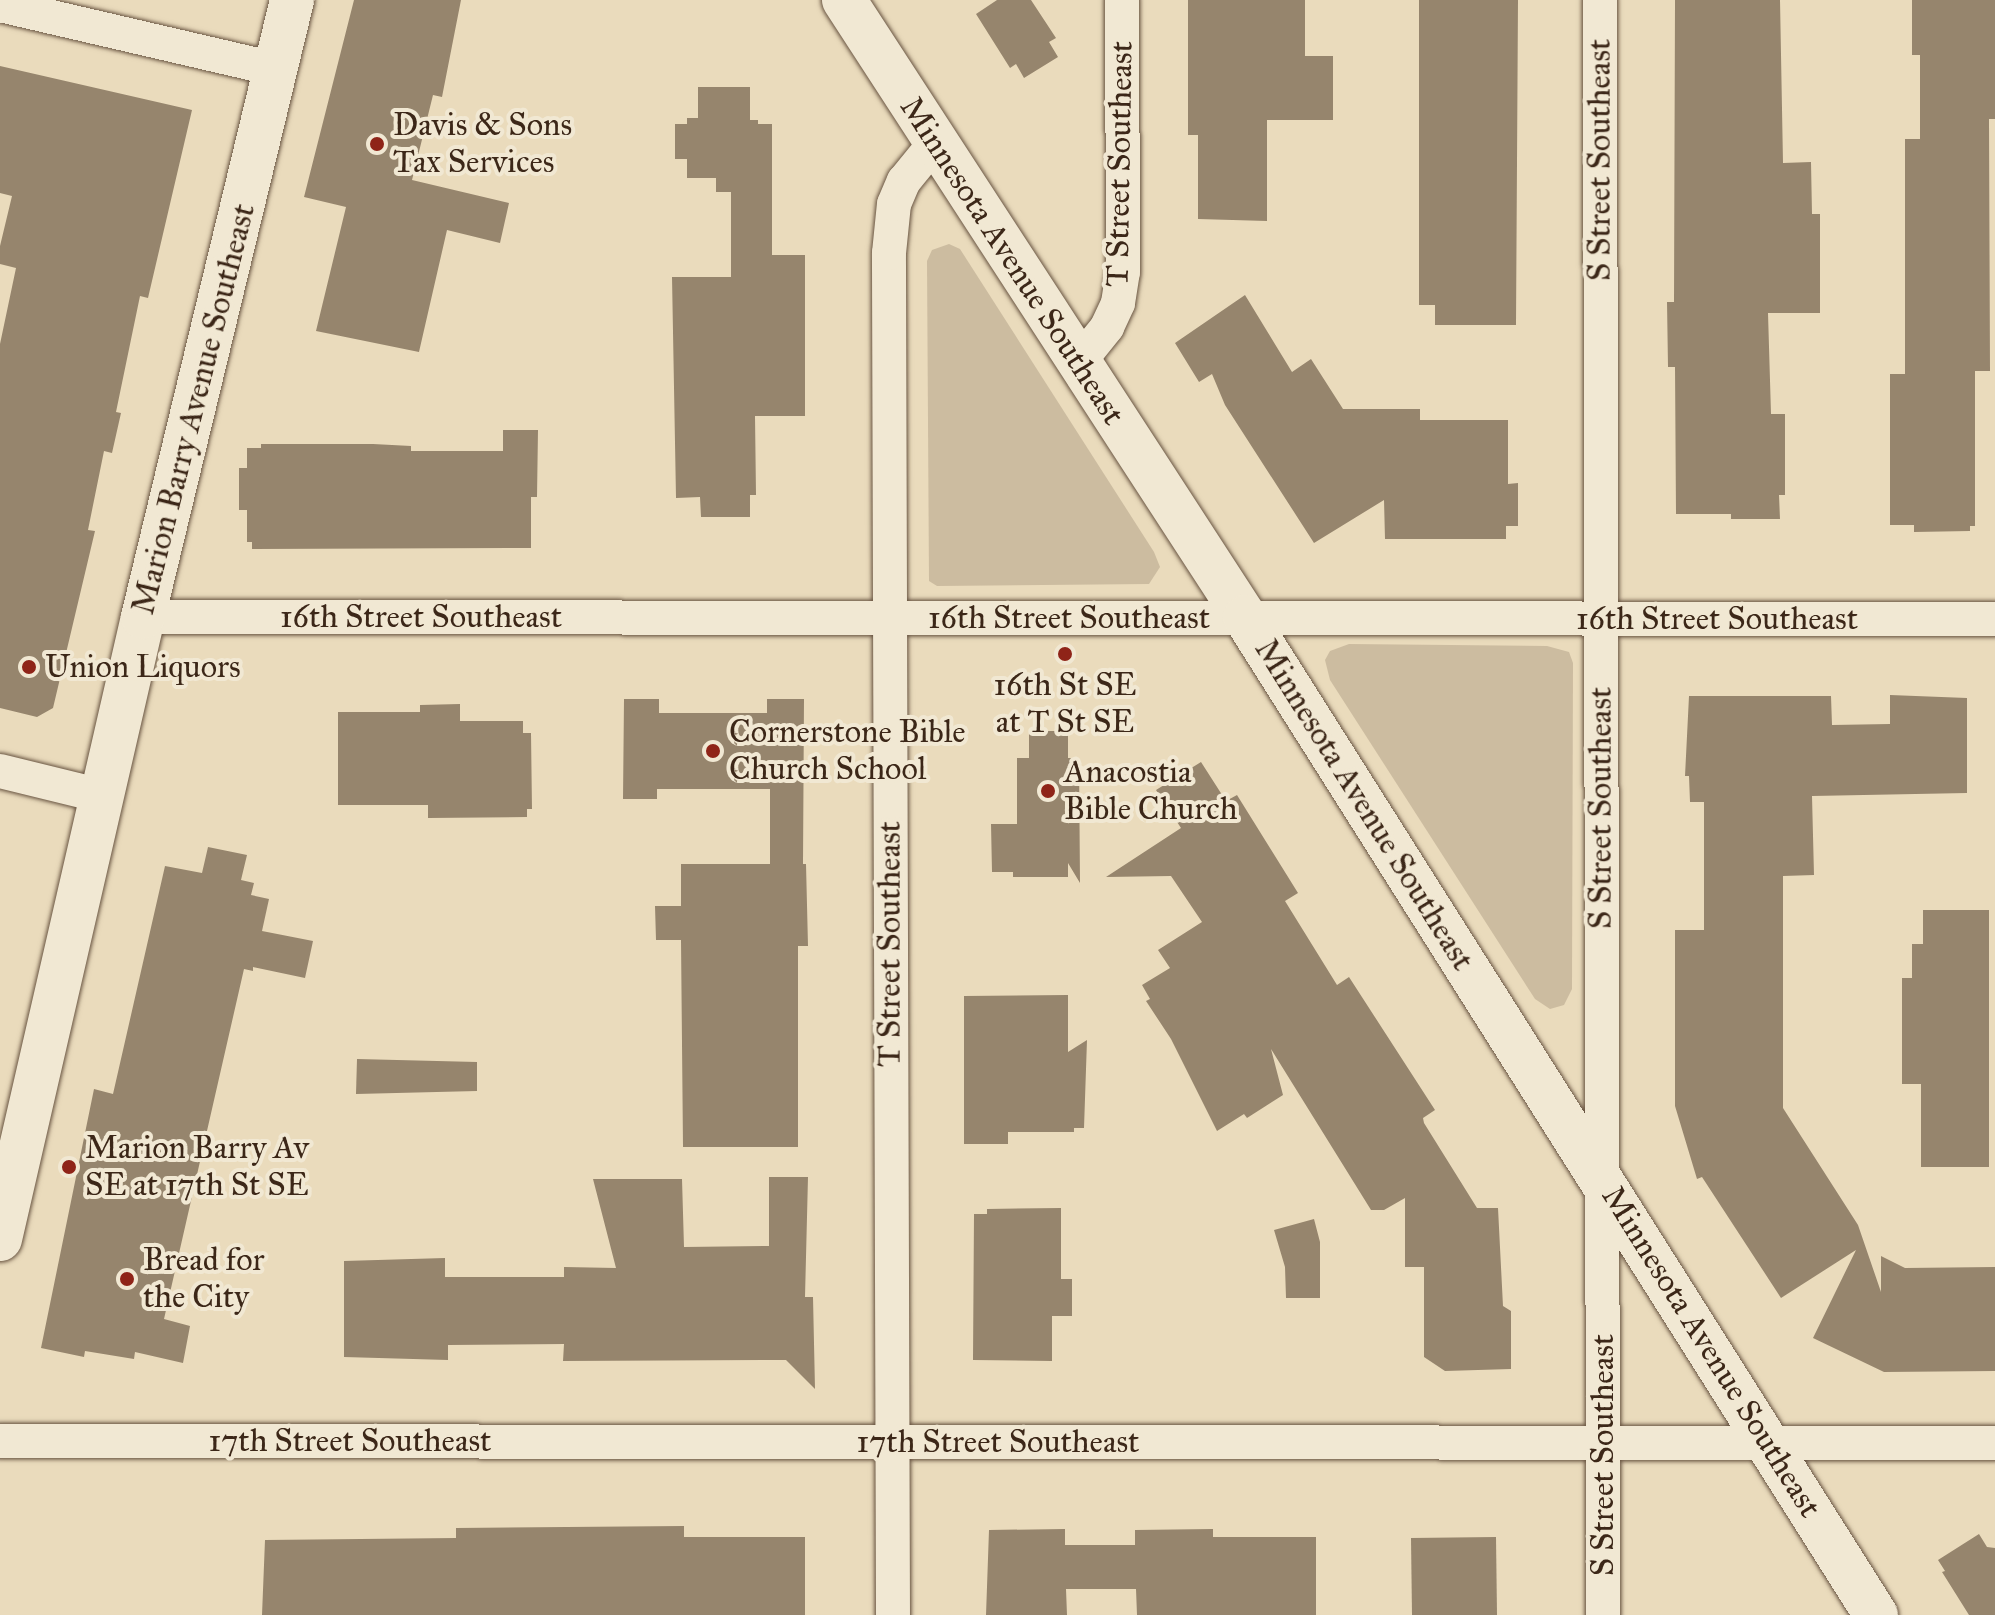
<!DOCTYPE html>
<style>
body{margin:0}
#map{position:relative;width:1995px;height:1615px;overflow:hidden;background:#eadbbc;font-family:"IM FELL Great Primer",serif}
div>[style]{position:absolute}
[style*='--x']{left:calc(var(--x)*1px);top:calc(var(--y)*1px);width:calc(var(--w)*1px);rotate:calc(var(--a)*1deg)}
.green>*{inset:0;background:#ccbca0}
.building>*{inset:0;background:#96856d}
.roads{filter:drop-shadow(0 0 2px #685441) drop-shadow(0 0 2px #685441)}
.street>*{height:34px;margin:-17px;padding:0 17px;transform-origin:17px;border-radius:17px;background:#f1e8d3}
.secondary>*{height:44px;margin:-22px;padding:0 22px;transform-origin:22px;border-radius:22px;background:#f1e8d3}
.dots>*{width:22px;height:22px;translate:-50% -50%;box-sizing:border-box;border:4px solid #f1e8d3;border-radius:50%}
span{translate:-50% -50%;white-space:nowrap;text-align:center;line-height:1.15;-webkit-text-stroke:8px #f1e8d3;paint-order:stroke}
.poi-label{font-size:32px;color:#3c2718}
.left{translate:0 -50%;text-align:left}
.street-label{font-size:32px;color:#3c2718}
</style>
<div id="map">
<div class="green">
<div style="clip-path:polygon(949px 244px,960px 249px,1154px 552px,1160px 567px,1149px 584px,937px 586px,929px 581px,927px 261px,932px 250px)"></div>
<div style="clip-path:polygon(1349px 644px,1547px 646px,1569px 652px,1573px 663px,1572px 989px,1564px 1005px,1550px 1009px,1535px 999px,1330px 680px,1325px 660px,1330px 651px)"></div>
</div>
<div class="building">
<div style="clip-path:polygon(354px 0,461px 0,442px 97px,433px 95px,412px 180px,509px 203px,500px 243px,447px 230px,419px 352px,316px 331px,346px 207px,304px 197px)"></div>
<div style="clip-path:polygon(997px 0,1031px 0,1056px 38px,1049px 42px,1058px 57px,1024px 78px,1016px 64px,1010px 68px,976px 14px)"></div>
<div style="clip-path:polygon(1188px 0,1305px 0,1305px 56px,1333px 56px,1333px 120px,1267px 120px,1267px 221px,1198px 219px,1198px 135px,1188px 135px)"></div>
<div style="clip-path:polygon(1419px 0,1518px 0,1516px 325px,1435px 325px,1435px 305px,1419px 305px)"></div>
<div style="clip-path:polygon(1675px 0,1780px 0,1783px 163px,1811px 162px,1812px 214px,1820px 214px,1820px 313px,1768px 313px,1771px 414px,1785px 414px,1785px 495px,1779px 495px,1780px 519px,1731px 519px,1731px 514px,1676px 514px,1675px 367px,1668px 367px,1667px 302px,1674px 302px)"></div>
<div style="clip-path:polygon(1912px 0,1995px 0,1995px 119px,1989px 119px,1990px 371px,1975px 371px,1975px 526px,1970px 526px,1970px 531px,1914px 532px,1914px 525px,1890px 525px,1890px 374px,1905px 374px,1905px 139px,1920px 139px,1920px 55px,1912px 55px)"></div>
<div style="clip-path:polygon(0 66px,192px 110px,148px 298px,140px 296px,116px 412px,121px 413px,112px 453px,104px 451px,88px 530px,95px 531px,53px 708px,37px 717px,0 708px,0 344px,16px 268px,0 264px,0 246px,12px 196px,0 193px)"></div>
<div style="clip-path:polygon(698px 87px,750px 87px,750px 120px,758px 120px,758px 124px,772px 124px,772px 255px,805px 255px,805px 416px,755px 416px,756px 495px,750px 495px,750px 517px,701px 517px,700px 497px,676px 498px,672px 277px,731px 277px,731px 192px,716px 192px,716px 178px,687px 178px,687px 159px,675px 159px,675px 124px,687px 124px,687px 118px,698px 118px)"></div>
<div style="clip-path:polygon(1245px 295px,1292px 372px,1311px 359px,1343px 409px,1420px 409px,1420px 420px,1508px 420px,1508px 484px,1518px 483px,1518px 526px,1506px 526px,1506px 539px,1385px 539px,1384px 500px,1314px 543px,1225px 405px,1212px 374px,1199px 382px,1175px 343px)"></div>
<div style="clip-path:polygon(503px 430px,538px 430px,537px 497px,531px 497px,531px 548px,252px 549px,252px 542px,247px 542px,247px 510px,239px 510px,239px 468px,247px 468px,247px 448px,261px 448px,261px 444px,373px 444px,411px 446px,411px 451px,503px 451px)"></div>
<div style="clip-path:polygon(1890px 695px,1967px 698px,1967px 793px,1812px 796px,1814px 875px,1783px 876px,1783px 1108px,1858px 1225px,1881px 1292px,1881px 1256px,1905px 1268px,1995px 1267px,1995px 1371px,1884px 1372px,1813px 1338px,1856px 1250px,1781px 1298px,1702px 1177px,1697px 1179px,1675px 1106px,1675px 930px,1704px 930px,1704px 802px,1690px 802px,1689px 776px,1685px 776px,1689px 696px,1831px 696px,1832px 725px,1890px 724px)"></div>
<div style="clip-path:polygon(624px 699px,659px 699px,659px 713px,767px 713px,767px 699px,804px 699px,803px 864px,806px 864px,808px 946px,798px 946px,798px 1147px,683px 1147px,681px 940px,656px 940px,655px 906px,681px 906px,681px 864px,770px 864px,770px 789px,657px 789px,657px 799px,623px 799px)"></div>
<div style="clip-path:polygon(460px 704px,460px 721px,523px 721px,523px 733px,531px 733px,532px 809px,527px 809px,527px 817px,428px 818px,428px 805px,338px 805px,338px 712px,420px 712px,420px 705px)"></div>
<div style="clip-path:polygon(1029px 731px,1068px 731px,1068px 758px,1079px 758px,1080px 883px,1068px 863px,1068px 877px,1013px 877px,1013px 872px,992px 872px,991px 824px,1017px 824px,1017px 758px,1029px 758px)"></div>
<div style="clip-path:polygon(1201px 762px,1226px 801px,1237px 795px,1298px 893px,1285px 901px,1337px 985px,1349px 977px,1435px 1110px,1423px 1118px,1424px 1123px,1477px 1208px,1498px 1208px,1503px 1306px,1511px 1311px,1511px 1369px,1445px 1371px,1424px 1357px,1424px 1267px,1405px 1267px,1405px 1198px,1384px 1210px,1371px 1210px,1271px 1049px,1283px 1095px,1247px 1118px,1244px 1114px,1217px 1131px,1171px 1039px,1146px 1001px,1150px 999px,1142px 985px,1170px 968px,1158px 950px,1202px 922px,1171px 876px,1106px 877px,1181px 828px,1156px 790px)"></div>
<div style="clip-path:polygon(208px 847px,247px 855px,241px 880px,254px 883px,251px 895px,269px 899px,262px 931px,313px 941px,305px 978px,253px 967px,253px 971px,244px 969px,164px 1319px,190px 1326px,183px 1363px,135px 1352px,134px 1359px,85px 1351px,84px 1357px,41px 1348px,94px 1089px,113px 1094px,165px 866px,202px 873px)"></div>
<div style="clip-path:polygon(1923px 910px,1989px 910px,1989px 1167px,1921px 1167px,1921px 1084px,1902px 1084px,1902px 978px,1912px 978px,1912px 944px,1923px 944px)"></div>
<div style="clip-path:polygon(1068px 995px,1068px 1052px,1087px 1040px,1084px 1128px,1074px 1128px,1074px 1132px,1008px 1132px,1008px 1144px,964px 1144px,964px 996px)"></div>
<div style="clip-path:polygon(357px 1059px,477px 1062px,477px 1091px,356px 1094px)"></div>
<div style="clip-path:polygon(769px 1177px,808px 1177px,805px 1297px,813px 1297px,815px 1389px,786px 1360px,563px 1361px,564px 1344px,448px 1345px,448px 1360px,344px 1357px,344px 1261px,445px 1258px,445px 1277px,564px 1277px,564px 1267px,616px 1268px,593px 1179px,682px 1179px,684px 1247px,769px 1246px)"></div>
<div style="clip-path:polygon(1061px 1208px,1061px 1279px,1072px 1279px,1072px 1316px,1052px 1316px,1052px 1361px,973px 1360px,974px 1214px,987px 1214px,987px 1209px)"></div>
<div style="clip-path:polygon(1314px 1219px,1320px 1242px,1320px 1298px,1286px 1298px,1285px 1267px,1274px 1230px)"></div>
<div style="clip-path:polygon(684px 1526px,684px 1537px,805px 1537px,805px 1615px,262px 1615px,265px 1540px,456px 1538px,456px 1528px)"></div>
<div style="clip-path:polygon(1065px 1529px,1065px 1545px,1135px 1545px,1135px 1530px,1213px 1529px,1213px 1537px,1316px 1537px,1316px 1615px,1137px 1615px,1136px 1589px,1066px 1589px,1067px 1615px,986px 1615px,989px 1530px)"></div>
<div style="clip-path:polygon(1979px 1534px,1987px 1547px,1995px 1548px,1995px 1615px,1969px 1615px,1942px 1572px,1945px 1571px,1938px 1560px)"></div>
<div style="clip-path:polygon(1496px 1537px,1497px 1615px,1412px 1615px,1411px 1538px)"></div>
</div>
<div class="roads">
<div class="street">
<div style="--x:1600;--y:0;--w:1615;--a:89.89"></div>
<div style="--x:0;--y:5;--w:283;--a:13.1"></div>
<div style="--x:1075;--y:359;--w:14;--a:-30"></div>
<div style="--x:1087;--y:352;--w:32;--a:-51"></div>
<div style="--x:1107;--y:327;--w:26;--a:-65"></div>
<div style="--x:1118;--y:303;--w:31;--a:-81"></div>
<div style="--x:1123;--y:272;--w:272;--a:-90.2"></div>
<div style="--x:143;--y:617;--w:1852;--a:0.06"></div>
<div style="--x:0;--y:771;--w:105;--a:13.8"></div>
<div style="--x:0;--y:1441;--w:1995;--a:0.06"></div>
<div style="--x:893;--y:1615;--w:1362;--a:-90.17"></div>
<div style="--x:889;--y:253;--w:49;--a:-84.2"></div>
<div style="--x:894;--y:204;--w:25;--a:-67"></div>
<div style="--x:904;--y:181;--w:49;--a:-50.8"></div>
</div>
<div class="secondary">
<div style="--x:844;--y:0;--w:736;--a:56.98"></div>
<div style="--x:1245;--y:617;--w:1181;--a:57.7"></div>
<div style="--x:0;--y:1239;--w:638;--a:-77.05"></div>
<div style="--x:143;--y:617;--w:635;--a:-76.42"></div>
</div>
</div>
<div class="dots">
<div style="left:377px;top:144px;background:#8f2418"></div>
<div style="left:1065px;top:654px;background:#8f2418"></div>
<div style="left:29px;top:667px;background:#8f2418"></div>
<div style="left:713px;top:751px;background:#8f2418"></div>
<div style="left:1048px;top:791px;background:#8f2418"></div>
<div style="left:69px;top:1167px;background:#8f2418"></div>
<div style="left:127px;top:1279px;background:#8f2418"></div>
</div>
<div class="poi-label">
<span class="left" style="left:393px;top:144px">Davis &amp; Sons<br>Tax Services</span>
<span class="left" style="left:45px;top:667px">Union Liquors</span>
<span style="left:1065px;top:704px">16th St SE<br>at T St SE</span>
<span class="left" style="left:729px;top:751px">Cornerstone Bible<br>Church School</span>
<span class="left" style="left:1064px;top:791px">Anacostia<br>Bible Church</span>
<span class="left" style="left:85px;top:1167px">Marion Barry Av<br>SE at 17th St SE</span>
<span class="left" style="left:143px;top:1279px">Bread for<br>the City</span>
</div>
<div class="street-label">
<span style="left:1600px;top:160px;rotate:-90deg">S Street Southeast</span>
<span style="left:1120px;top:164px;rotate:-89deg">T Street Southeast</span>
<span style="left:1012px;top:261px;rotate:57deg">Minnesota Avenue Southeast</span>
<span style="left:194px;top:409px;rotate:-76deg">Marion Barry Avenue Southeast</span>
<span style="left:421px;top:617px">16th Street Southeast</span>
<span style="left:1069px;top:618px">16th Street Southeast</span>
<span style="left:1717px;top:619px">16th Street Southeast</span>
<span style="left:1364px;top:805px;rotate:58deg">Minnesota Avenue Southeast</span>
<span style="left:1601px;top:808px;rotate:-90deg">S Street Southeast</span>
<span style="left:890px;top:944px;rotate:-90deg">T Street Southeast</span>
<span style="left:1711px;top:1352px;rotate:58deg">Minnesota Avenue Southeast</span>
<span style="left:350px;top:1441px">17th Street Southeast</span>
<span style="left:998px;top:1442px">17th Street Southeast</span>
<span style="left:1603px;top:1455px;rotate:-90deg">S Street Southeast</span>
</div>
</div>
